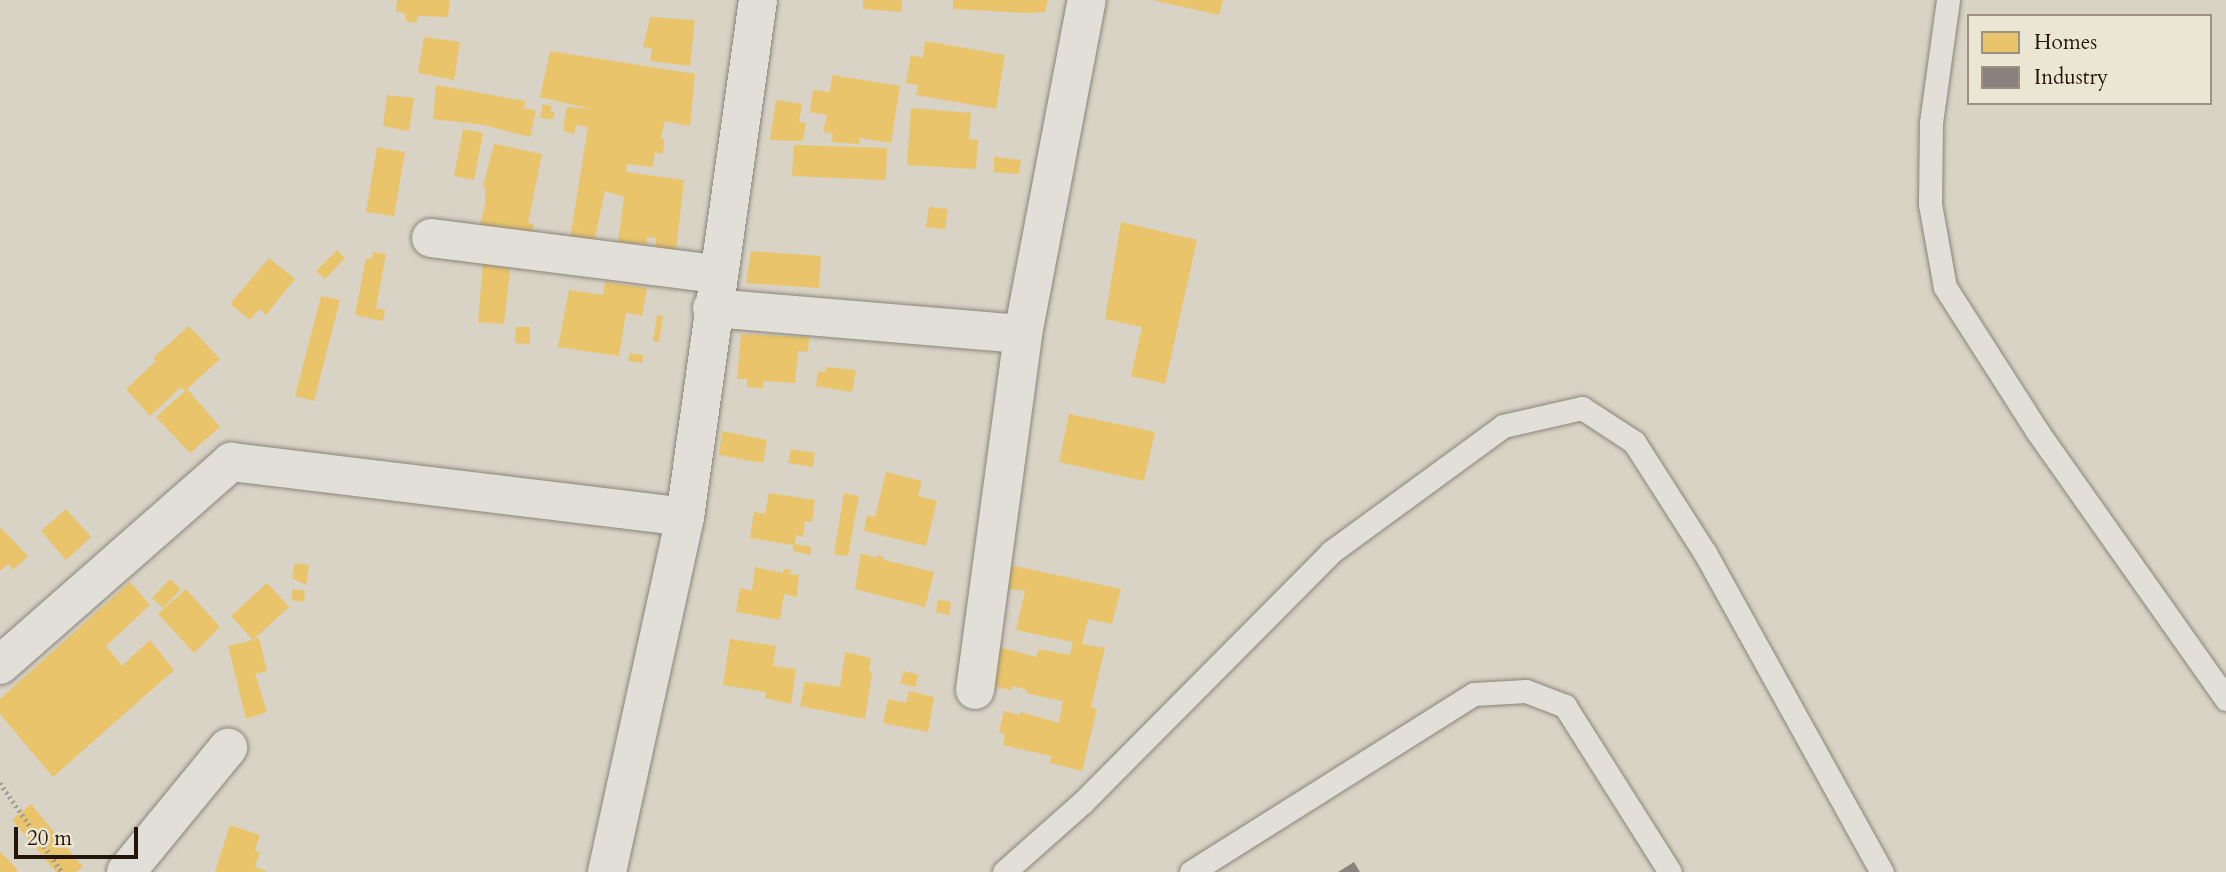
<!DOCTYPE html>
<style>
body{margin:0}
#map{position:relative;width:2226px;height:872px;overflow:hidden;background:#d8d3c5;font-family:Cardo,serif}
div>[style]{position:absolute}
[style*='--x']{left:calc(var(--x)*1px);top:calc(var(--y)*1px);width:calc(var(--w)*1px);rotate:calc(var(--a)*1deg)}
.homes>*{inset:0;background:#e9c46a}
.industry>*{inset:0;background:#8a817c}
.path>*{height:4.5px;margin-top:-2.25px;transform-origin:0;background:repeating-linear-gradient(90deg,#9e9a94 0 2px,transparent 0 5.5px)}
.roads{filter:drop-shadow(0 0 2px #8a857c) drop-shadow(0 0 2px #8a857c)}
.lane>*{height:23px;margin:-11.5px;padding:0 11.5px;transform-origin:11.5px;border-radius:11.5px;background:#e2dfd8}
.street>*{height:38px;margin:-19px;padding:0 19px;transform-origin:19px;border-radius:19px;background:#e2dfd8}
span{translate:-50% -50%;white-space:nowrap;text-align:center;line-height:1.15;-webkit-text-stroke:7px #ebe5d4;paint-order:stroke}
.legend{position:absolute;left:1967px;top:14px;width:245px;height:91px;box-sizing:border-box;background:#ebe5d4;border:2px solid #9b9284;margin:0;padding:9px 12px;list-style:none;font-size:21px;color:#23150b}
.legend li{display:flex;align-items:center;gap:14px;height:35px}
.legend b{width:35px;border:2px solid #9b9284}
.scale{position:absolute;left:14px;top:827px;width:124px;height:32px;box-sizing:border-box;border:4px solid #23150b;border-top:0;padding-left:9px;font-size:21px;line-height:24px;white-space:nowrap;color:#23150b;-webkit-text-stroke:5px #ebe5d4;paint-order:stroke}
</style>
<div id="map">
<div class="homes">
<div style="clip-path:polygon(397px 0,450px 0,448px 17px,418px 16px,416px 23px,406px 21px,406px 14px,396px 11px)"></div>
<div style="clip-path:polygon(863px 0,902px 0,902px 12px,863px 9px)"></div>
<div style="clip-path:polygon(953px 0,1048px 0,1045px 12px,1030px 13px,953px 9px)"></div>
<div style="clip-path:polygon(1153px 0,1223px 0,1219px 15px)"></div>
<div style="clip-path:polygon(650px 17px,695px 20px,690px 66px,650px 61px,652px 48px,643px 47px)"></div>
<div style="clip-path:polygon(424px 37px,460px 42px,454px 80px,418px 73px)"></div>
<div style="clip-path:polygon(925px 41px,1005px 55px,996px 109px,916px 95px,918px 85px,906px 83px,911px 55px,923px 58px)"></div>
<div style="clip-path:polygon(550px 51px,695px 74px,690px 126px,665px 121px,661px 138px,664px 139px,663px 154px,655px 152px,653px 167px,627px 164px,626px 172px,684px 180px,675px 260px,655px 257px,656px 238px,647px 237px,647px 244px,618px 242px,624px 197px,605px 191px,594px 242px,569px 244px,588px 127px,576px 125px,574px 134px,564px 131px,564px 122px,567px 107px,591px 109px,540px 97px)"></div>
<div style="clip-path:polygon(832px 75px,900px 86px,891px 143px,860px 138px,859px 144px,831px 142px,833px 134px,823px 132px,827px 115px,810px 112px,813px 90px,830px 92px)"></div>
<div style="clip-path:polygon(436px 85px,525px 101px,524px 108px,536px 111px,530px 137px,484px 125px,433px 119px)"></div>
<div style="clip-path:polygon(387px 95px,414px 98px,409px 131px,383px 126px)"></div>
<div style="clip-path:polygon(776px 100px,802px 104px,799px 122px,806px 123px,803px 141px,770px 140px)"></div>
<div style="clip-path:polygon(543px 104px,552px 106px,550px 111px,555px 113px,553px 119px,540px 118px)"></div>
<div style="clip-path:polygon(911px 108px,971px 113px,969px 139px,978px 140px,976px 169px,907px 165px)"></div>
<div style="clip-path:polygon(463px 129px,483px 133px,474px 180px,454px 176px)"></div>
<div style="clip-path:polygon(494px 144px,542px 154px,528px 223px,534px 225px,530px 238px,478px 232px,485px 205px,485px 187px,483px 186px)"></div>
<div style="clip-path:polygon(794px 145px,887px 148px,886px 180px,792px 176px)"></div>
<div style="clip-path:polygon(377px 147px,405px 152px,394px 216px,366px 212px)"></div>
<div style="clip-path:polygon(994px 157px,1021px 160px,1019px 174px,994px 172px)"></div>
<div style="clip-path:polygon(929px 207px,948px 209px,945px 229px,926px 227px)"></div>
<div style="clip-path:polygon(1121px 222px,1197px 240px,1165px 384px,1131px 376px,1142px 327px,1105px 319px)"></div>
<div style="clip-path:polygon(337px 250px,345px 258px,325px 279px,316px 271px)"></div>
<div style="clip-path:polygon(751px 251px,821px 256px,819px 288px,746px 283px)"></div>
<div style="clip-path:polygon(373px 252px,386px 254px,376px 308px,385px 310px,383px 321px,355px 315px,366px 258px,372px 259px)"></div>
<div style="clip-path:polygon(269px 258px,295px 279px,266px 315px,259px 309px,250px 320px,230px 304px)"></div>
<div style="clip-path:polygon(483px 264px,510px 269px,504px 324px,478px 322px)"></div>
<div style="clip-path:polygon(605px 282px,647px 288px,642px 316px,626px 313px,619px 356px,558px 347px,569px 290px,603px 295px)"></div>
<div style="clip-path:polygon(321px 296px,340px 300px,314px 401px,295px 396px)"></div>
<div style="clip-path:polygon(657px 315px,663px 316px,659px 342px,653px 341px)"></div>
<div style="clip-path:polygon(189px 326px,220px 359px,187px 389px,220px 427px,190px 453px,156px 417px,185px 391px,181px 387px,150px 416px,126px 389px,156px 361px,153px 358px)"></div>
<div style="clip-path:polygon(516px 327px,530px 327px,530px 344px,515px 343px)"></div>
<div style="clip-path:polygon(741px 334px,809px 337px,808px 352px,798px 351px,795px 383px,763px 381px,763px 388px,747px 387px,747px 379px,737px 379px)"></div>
<div style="clip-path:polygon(630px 353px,643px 355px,642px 363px,628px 361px)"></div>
<div style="clip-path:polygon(826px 367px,856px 370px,852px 392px,816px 386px,818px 371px,825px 372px)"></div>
<div style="clip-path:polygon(1069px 414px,1155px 432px,1144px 481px,1059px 462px)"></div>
<div style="clip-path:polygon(722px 431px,767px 440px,763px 463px,719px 455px)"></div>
<div style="clip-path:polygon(791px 449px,815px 453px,813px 467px,788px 463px)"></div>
<div style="clip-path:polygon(886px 472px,922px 481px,918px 496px,937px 501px,926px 546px,864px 531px,867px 515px,875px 517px)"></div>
<div style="clip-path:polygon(769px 493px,815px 500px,812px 522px,805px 521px,803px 537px,796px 535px,795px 544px,811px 547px,810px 555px,793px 551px,793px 545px,750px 538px,754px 512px,765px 514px)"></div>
<div style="clip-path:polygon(844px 493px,859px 496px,848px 556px,834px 554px)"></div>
<div style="clip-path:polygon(66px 509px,91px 537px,66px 560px,41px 531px)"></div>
<div style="clip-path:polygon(0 527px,28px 556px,13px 570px,8px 564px,0 571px)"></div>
<div style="clip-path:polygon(861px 553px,877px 558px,877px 555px,884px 557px,884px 560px,934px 572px,925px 607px,855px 589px)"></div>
<div style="clip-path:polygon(295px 563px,309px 565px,306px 585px,292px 578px)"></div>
<div style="clip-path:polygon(1010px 565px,1121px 589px,1112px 624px,1088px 619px,1082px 644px,1105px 648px,1091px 707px,1097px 709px,1082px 771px,1050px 763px,1051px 756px,1003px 745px,1005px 734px,999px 733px,1004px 711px,1020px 715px,1021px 712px,1059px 723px,1063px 701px,1026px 693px,1027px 690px,1013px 686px,1011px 690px,988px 685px,995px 646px,1036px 657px,1039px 649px,1070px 655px,1073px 642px,1016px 630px,1025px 591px,1006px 588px)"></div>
<div style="clip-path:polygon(755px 567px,783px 573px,784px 569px,791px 570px,790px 574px,799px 575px,797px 597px,784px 594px,780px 620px,736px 612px,740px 588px,752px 591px)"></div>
<div style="clip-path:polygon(170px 579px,181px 589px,163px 608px,152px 598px)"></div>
<div style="clip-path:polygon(130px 582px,150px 605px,106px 646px,122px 666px,150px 640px,174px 670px,53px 777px,0 714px,0 699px)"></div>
<div style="clip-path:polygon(267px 583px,289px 607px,254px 639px,259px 638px,267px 671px,255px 674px,267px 712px,246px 719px,228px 646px,253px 640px,231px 616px)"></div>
<div style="clip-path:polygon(186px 589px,220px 627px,194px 653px,158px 614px)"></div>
<div style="clip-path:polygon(293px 589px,305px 591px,304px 602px,291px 600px)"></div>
<div style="clip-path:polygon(938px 600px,951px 602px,949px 615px,936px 612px)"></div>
<div style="clip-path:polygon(730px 639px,776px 646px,773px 666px,796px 669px,791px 704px,765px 698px,766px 692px,723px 685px)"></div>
<div style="clip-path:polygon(845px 652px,871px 658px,869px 671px,872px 672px,865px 719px,800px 706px,805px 682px,840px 687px)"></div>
<div style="clip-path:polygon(904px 671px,919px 675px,915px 687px,900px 683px)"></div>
<div style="clip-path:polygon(909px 691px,934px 697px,928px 732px,883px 723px,888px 699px,906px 703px)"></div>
<div style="clip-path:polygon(31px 804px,83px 867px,76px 872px,56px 872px,12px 820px)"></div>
<div style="clip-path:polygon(230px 825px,260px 835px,255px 851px,260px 852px,255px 867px,268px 872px,215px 872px)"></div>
<div style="clip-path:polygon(0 851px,18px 870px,16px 872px,0 872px)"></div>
</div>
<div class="industry">
<div style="clip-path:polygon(1354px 862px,1360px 872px,1338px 872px)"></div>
</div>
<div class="path">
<div style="--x:0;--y:783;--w:108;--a:55.1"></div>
</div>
<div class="roads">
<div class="lane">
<div style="--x:1948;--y:0;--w:124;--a:97.9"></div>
<div style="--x:1931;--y:123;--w:81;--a:90.7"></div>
<div style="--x:1930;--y:204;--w:84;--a:79.8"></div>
<div style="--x:1945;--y:287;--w:171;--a:57.4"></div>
<div style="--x:2037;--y:431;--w:328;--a:54.8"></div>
<div style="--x:1004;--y:872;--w:104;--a:-41.5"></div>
<div style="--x:1082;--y:803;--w:354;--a:-45.2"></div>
<div style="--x:1331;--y:552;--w:213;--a:-36.2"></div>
<div style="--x:1503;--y:426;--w:81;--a:-12.8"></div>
<div style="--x:1582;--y:408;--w:62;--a:33.2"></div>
<div style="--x:1634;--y:442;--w:132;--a:57.4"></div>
<div style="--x:1705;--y:553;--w:365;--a:61"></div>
<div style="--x:1191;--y:872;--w:334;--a:-32.2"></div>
<div style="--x:1474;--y:694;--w:52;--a:-3.3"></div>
<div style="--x:1526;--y:691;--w:42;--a:21"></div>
<div style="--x:1565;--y:706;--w:196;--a:57.7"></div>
</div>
<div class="street">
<div style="--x:431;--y:238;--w:288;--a:7.2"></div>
<div style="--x:712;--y:308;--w:312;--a:4.8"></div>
<div style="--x:1023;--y:334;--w:340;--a:-79.2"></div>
<div style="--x:0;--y:665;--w:308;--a:-41.3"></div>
<div style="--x:231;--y:462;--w:457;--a:6.9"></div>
<div style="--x:975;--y:690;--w:359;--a:-82.3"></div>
<div style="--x:126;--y:872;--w:161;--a:-50.6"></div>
<div style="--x:607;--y:872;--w:363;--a:-77.6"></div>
<div style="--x:685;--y:517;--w:522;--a:-81.96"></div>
</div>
</div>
<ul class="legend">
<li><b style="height:19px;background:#e9c46a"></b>Homes</li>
<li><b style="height:19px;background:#8a817c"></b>Industry</li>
</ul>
<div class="scale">20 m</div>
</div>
